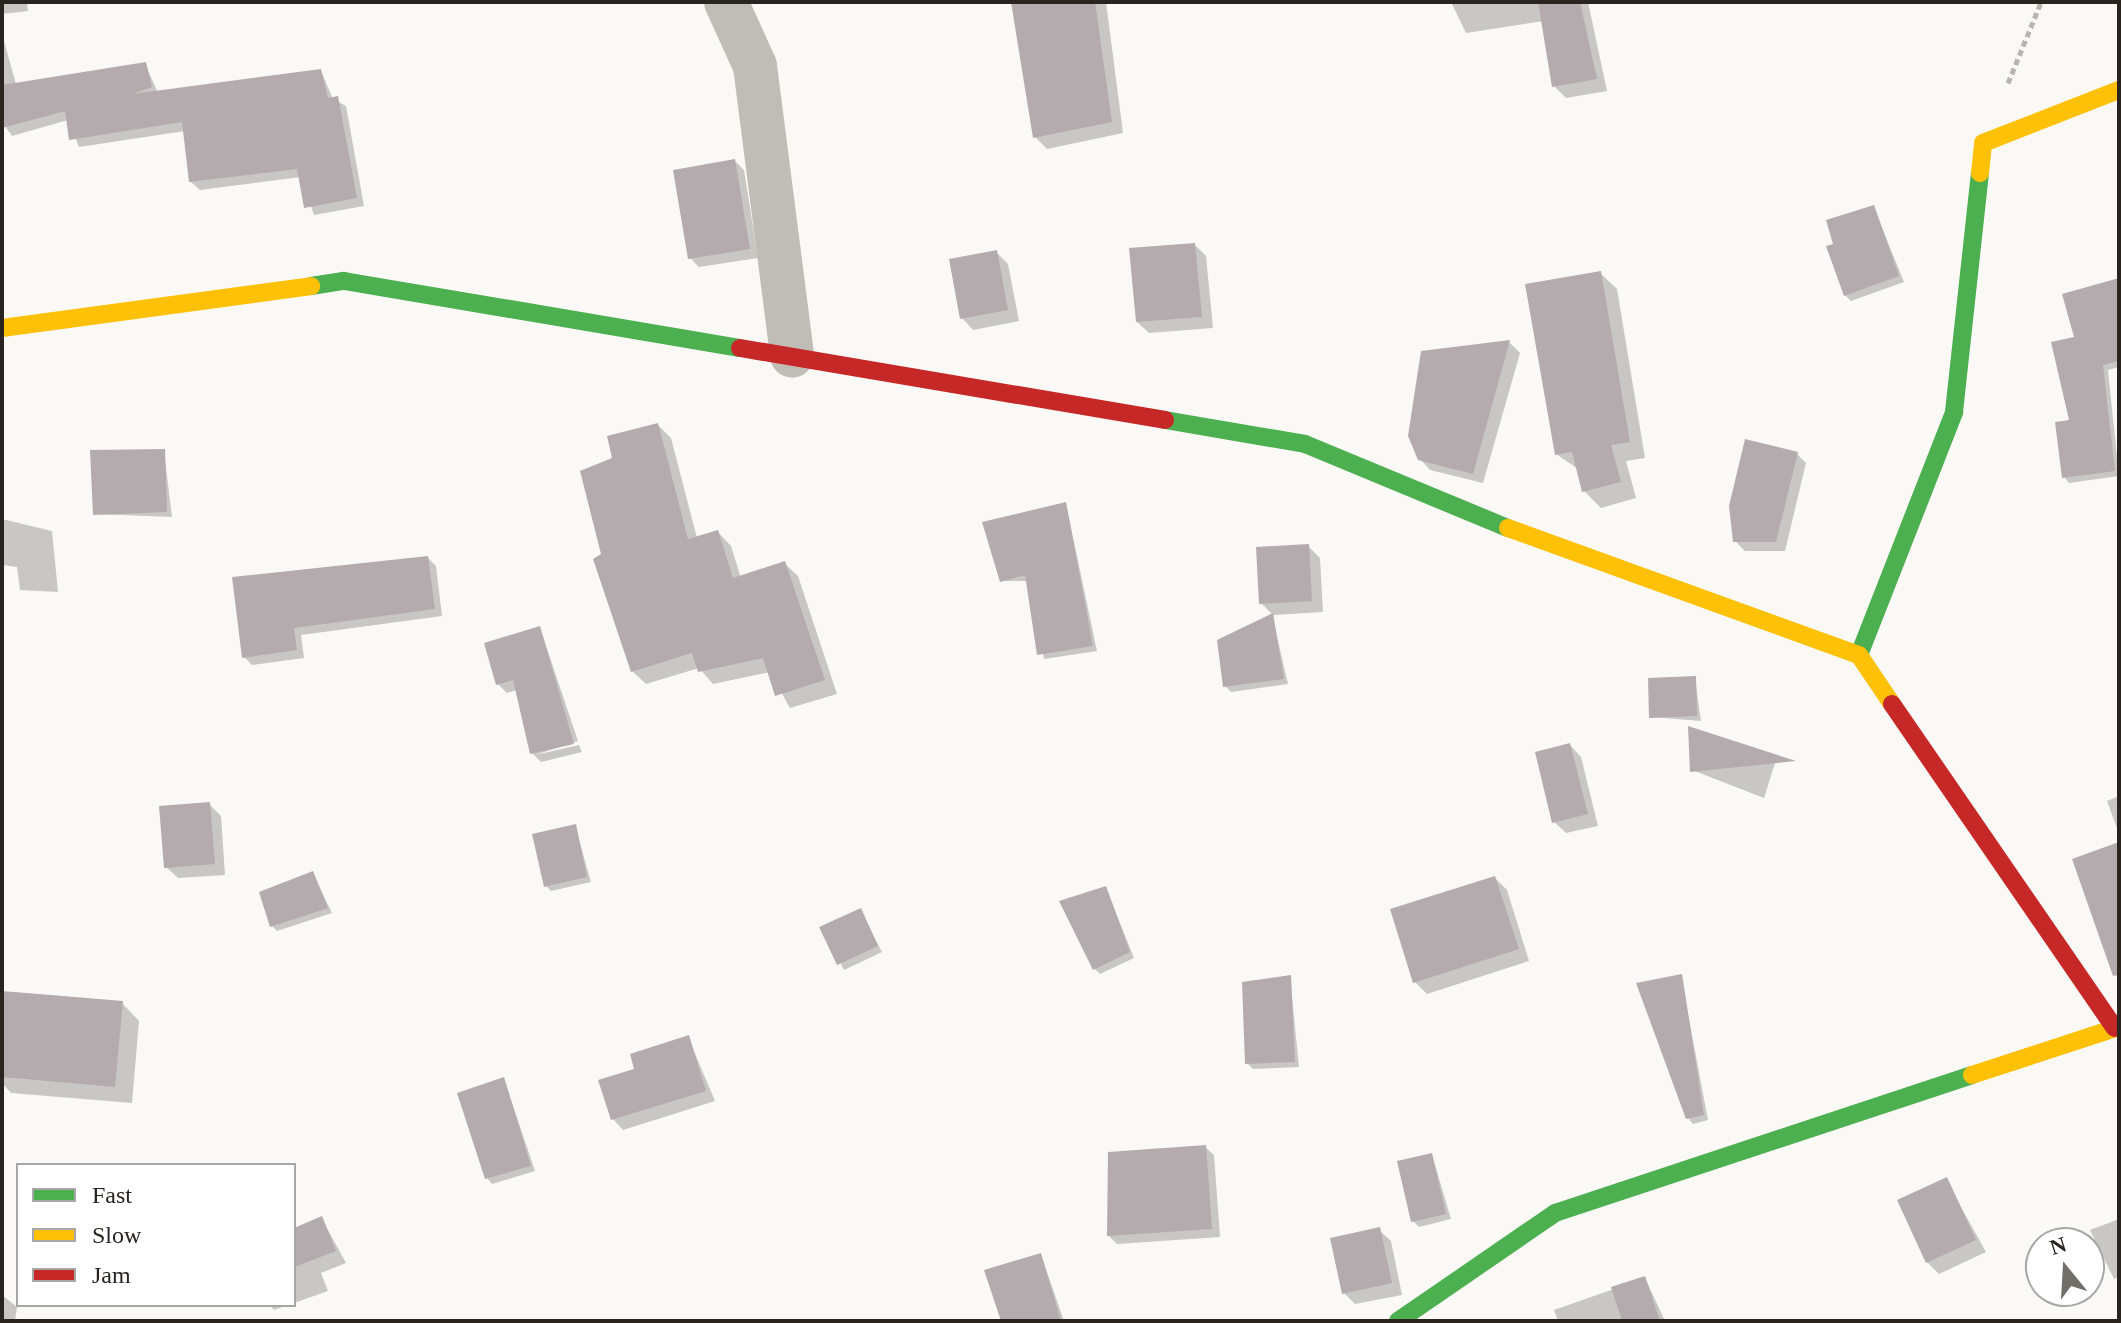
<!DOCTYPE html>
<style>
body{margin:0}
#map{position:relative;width:2121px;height:1323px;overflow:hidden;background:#fbf9f6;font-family:Georgia,serif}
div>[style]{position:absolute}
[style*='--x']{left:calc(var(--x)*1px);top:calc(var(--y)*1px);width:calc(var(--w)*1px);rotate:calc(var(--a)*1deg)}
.shadow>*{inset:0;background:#0003}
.building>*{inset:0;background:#b4abae}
.path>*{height:5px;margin-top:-2.5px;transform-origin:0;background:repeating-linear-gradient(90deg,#b8b4b0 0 6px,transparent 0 10px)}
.street>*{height:44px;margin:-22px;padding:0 22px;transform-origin:22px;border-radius:22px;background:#c0bdb7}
.fast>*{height:18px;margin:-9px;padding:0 9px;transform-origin:9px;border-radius:9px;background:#4caf50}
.slow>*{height:18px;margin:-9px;padding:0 9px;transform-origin:9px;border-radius:9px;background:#ffc107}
.jam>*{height:18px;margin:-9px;padding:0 9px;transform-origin:9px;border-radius:9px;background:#c62828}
span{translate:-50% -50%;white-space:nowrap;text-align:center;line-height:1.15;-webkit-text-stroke:8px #fff;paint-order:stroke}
.frame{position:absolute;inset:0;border:4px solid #29241f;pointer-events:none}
.legend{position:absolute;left:16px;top:1163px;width:280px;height:144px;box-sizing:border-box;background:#fff;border:2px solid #a9a7a5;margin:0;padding:10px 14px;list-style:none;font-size:24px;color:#29241f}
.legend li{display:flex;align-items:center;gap:16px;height:40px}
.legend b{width:40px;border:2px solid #a9a7a5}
.north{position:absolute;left:2025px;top:1227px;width:80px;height:80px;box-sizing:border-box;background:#fff;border:2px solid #a9a7a5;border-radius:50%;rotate:342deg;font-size:22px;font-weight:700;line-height:32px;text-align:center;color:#29241f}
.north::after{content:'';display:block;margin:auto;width:28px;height:36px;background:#726f6a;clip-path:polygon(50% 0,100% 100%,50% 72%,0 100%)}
</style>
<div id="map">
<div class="shadow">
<div style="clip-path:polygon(2px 2px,27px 2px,28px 11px,2px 14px)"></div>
<div style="clip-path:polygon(1014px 2px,1106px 2px,1123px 133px,1047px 149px,1035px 137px)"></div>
<div style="clip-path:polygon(1451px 2px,1588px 2px,1607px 91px,1566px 98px,1554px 86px,1543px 21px,1466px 33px)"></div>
<div style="clip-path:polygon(2px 34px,16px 84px,145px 64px,158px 93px,321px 71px,333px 99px,346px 106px,364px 206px,314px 215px,301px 177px,200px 190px,191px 182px,185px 131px,79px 147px,68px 120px,12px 136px,2px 122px)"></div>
<div style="clip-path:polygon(735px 161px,744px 170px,758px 258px,699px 267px,690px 258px)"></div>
<div style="clip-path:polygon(1874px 208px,1904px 282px,1851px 301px,1845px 295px)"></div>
<div style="clip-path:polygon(1195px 245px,1206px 256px,1213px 328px,1149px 333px,1137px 322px)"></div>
<div style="clip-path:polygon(996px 252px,1008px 264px,1019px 321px,973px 330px,962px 318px)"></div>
<div style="clip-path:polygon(1600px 273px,1617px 289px,1645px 458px,1626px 461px,1636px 498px,1601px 508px,1584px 491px,1578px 469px,1556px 454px)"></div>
<div style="clip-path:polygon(2119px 292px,2119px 367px,2108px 370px,2119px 476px,2069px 483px,2064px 477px,2076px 338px)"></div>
<div style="clip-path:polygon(1510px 343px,1520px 353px,1483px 483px,1430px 470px,1420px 459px,1423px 353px)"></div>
<div style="clip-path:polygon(658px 425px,671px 438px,697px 538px,718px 532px,731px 546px,741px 578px,784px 563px,798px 576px,837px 694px,790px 708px,770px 672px,713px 684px,699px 668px,646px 684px,632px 671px,603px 555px,615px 460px)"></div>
<div style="clip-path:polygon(164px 451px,172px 517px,95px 514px)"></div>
<div style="clip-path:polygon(1797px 454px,1806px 463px,1785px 551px,1745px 551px,1735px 541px)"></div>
<div style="clip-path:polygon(1066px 504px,1097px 651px,1044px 659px,1028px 581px,1001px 581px)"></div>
<div style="clip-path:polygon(2px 519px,52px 531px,58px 592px,20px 590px,17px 567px,2px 565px)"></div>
<div style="clip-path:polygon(1308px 546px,1320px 558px,1323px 612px,1273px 615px,1261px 603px)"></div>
<div style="clip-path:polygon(428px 558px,436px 566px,442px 616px,301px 635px,304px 658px,252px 665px,244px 657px,235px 579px)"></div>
<div style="clip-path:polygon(1272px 615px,1288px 684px,1231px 692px,1225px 686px)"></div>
<div style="clip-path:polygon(540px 628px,578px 741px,535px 755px,579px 745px,582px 752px,541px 762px,532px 753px,517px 690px,507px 693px,498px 684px)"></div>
<div style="clip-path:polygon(1695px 678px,1701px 721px,1651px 717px)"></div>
<div style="clip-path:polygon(1570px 745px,1581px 757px,1598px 826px,1566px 833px,1554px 822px)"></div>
<div style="clip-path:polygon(1776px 760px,1764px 798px,1692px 770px)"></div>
<div style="clip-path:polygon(2119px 796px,2119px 834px,2107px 801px)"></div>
<div style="clip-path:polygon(209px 804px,221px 816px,225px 875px,178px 878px,166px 867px)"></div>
<div style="clip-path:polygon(575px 826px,591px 882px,551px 891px,546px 886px)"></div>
<div style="clip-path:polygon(313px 874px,332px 913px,277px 931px,272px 926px)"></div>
<div style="clip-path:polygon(1495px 878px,1507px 890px,1529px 961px,1427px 994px,1415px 982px)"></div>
<div style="clip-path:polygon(1106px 888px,1134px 958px,1100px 974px,1095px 969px)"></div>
<div style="clip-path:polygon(860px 910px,882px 952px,844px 970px,822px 928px)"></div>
<div style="clip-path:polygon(1290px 977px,1299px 1067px,1253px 1069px,1247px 1063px)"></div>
<div style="clip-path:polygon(1681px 977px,1708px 1120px,1693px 1124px,1688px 1118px)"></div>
<div style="clip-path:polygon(2px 993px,122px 1003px,139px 1021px,132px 1103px,11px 1093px,2px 1083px)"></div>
<div style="clip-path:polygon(688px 1037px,715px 1101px,623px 1130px,613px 1119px,637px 1070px)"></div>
<div style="clip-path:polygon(504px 1079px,535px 1171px,492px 1184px,487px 1178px)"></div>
<div style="clip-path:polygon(1205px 1147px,1214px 1155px,1220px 1237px,1117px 1244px,1109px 1236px)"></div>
<div style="clip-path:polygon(1432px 1155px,1451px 1219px,1419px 1227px,1413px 1221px)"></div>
<div style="clip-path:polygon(1946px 1180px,1986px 1252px,1939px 1274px,1927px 1262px)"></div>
<div style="clip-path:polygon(322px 1219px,346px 1263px,321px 1273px,328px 1291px,294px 1303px,294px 1230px)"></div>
<div style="clip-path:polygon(2119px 1219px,2119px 1277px,2114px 1279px,2090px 1230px)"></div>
<div style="clip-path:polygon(1379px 1230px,1391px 1241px,1402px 1295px,1355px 1304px,1344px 1293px)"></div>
<div style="clip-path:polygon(1041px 1255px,1064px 1321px,980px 1321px,1002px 1320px)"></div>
<div style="clip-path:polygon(1645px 1278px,1665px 1321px,1558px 1321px,1554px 1310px)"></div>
<div style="clip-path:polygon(2px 1295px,17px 1307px,15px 1321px,2px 1321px)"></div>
<div style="clip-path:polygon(269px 1305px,288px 1305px,274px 1310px)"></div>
</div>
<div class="building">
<div style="clip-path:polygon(1011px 2px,1095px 2px,1112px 122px,1033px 138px)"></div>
<div style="clip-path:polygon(1538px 2px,1580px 2px,1597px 79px,1552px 87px)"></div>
<div style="clip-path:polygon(146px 62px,152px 87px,132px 94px,321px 69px,328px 98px,338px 96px,357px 198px,304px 208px,297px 169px,189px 182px,182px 122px,69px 140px,65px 111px,2px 128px,2px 85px)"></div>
<div style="clip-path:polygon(735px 159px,750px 249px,688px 259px,673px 170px)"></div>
<div style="clip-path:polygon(1874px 205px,1899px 276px,1844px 296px,1826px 246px,1833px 244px,1826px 220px)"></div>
<div style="clip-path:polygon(1195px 243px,1202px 317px,1136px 322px,1129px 248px)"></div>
<div style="clip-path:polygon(997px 250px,1008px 310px,960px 319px,949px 259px)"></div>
<div style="clip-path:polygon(1601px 271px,1630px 442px,1611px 445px,1621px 482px,1582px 492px,1572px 452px,1555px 455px,1525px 284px)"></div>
<div style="clip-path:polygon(2119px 278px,2119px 361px,2103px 365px,2115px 471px,2062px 478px,2055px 422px,2069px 420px,2051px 342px,2074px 337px,2062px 294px)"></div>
<div style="clip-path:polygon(1510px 340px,1473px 474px,1418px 460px,1408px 436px,1421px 351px)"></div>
<div style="clip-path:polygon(658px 423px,688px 539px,718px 530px,733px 578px,785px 561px,825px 680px,775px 696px,763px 658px,698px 672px,692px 653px,631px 672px,593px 559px,601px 554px,580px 471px,612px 458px,607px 436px)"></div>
<div style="clip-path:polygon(1745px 439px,1798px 452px,1776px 542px,1733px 542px,1729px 506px)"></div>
<div style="clip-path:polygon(165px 449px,167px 512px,93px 515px,90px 450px)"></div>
<div style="clip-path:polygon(1066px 502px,1093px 646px,1037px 655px,1025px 575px,1000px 582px,982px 522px)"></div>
<div style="clip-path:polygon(1309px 544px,1312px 601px,1259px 604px,1256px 547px)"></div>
<div style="clip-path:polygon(428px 556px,435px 609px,294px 628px,297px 650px,242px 658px,232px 577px)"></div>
<div style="clip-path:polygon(1273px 613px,1284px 679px,1223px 687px,1217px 640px)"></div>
<div style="clip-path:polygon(540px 626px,574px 744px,530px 754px,513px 680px,496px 685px,484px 643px)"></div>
<div style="clip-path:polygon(1696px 676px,1697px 716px,1649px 718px,1648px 678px)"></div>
<div style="clip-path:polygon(1688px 726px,1796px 761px,1690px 772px)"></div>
<div style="clip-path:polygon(1570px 743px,1588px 814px,1552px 823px,1535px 752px)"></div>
<div style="clip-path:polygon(210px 802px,215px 864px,164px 868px,159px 806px)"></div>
<div style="clip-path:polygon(576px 824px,587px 877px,544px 887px,532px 834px)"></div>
<div style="clip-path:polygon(2119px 842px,2119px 975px,2113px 976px,2072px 859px)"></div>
<div style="clip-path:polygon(313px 871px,328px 908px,270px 927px,259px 892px)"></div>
<div style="clip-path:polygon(1495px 876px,1519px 949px,1413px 983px,1390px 909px)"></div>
<div style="clip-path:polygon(1106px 886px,1130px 952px,1093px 970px,1059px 901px)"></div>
<div style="clip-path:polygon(861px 908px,878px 946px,837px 965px,819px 927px)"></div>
<div style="clip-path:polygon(1682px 974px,1704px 1115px,1686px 1119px,1636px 983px)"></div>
<div style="clip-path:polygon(1291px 975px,1295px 1062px,1245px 1064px,1242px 982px)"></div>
<div style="clip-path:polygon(2px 991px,123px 1001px,115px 1087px,2px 1077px)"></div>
<div style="clip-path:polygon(689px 1035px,706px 1091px,611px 1120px,598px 1080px,634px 1069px,630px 1054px)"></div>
<div style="clip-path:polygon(504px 1077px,531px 1166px,485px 1179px,457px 1093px)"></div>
<div style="clip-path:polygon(1206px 1145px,1212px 1229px,1107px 1236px,1108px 1152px)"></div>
<div style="clip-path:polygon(1432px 1153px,1446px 1214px,1411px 1222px,1397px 1161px)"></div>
<div style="clip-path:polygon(1947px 1177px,1976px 1240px,1926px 1263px,1897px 1200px)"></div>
<div style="clip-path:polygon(322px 1216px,336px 1251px,294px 1267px,294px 1228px)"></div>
<div style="clip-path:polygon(1380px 1227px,1392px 1283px,1342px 1294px,1330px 1238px)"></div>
<div style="clip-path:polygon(1041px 1253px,1061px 1321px,1001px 1321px,984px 1270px)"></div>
<div style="clip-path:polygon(1645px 1276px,1660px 1321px,1622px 1321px,1611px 1287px)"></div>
</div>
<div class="path">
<div style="--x:2008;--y:83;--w:87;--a:-67.8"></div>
</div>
<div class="street">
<div style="--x:726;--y:2;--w:70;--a:65.6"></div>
<div style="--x:755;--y:66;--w:292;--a:82.7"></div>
</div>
<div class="fast">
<div style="--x:311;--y:286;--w:33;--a:-9"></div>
<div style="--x:344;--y:281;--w:402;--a:9.6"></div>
<div style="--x:1165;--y:420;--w:142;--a:9.7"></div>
<div style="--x:1305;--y:444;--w:220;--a:22.5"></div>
<div style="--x:1859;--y:655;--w:261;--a:-68.6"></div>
<div style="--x:1954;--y:412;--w:240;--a:-83.8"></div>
<div style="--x:1398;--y:1321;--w:191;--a:-34.5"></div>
<div style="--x:1555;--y:1213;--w:439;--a:-18.3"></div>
</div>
<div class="slow">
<div style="--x:1980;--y:173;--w:30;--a:-84"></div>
<div style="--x:1983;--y:143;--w:146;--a:-21.3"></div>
<div style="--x:2;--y:328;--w:312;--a:-7.7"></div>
<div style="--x:1508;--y:528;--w:373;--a:19.9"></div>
<div style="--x:1859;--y:655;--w:59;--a:56"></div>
<div style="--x:1972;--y:1075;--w:155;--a:-18.1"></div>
</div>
<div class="jam">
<div style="--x:740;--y:348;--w:431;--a:9.6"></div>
<div style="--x:1892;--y:704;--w:393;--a:55.5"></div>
</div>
<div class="frame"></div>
<ul class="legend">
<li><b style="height:10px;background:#4caf50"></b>Fast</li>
<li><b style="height:10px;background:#ffc107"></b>Slow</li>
<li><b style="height:10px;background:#c62828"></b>Jam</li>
</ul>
<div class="north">N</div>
</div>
